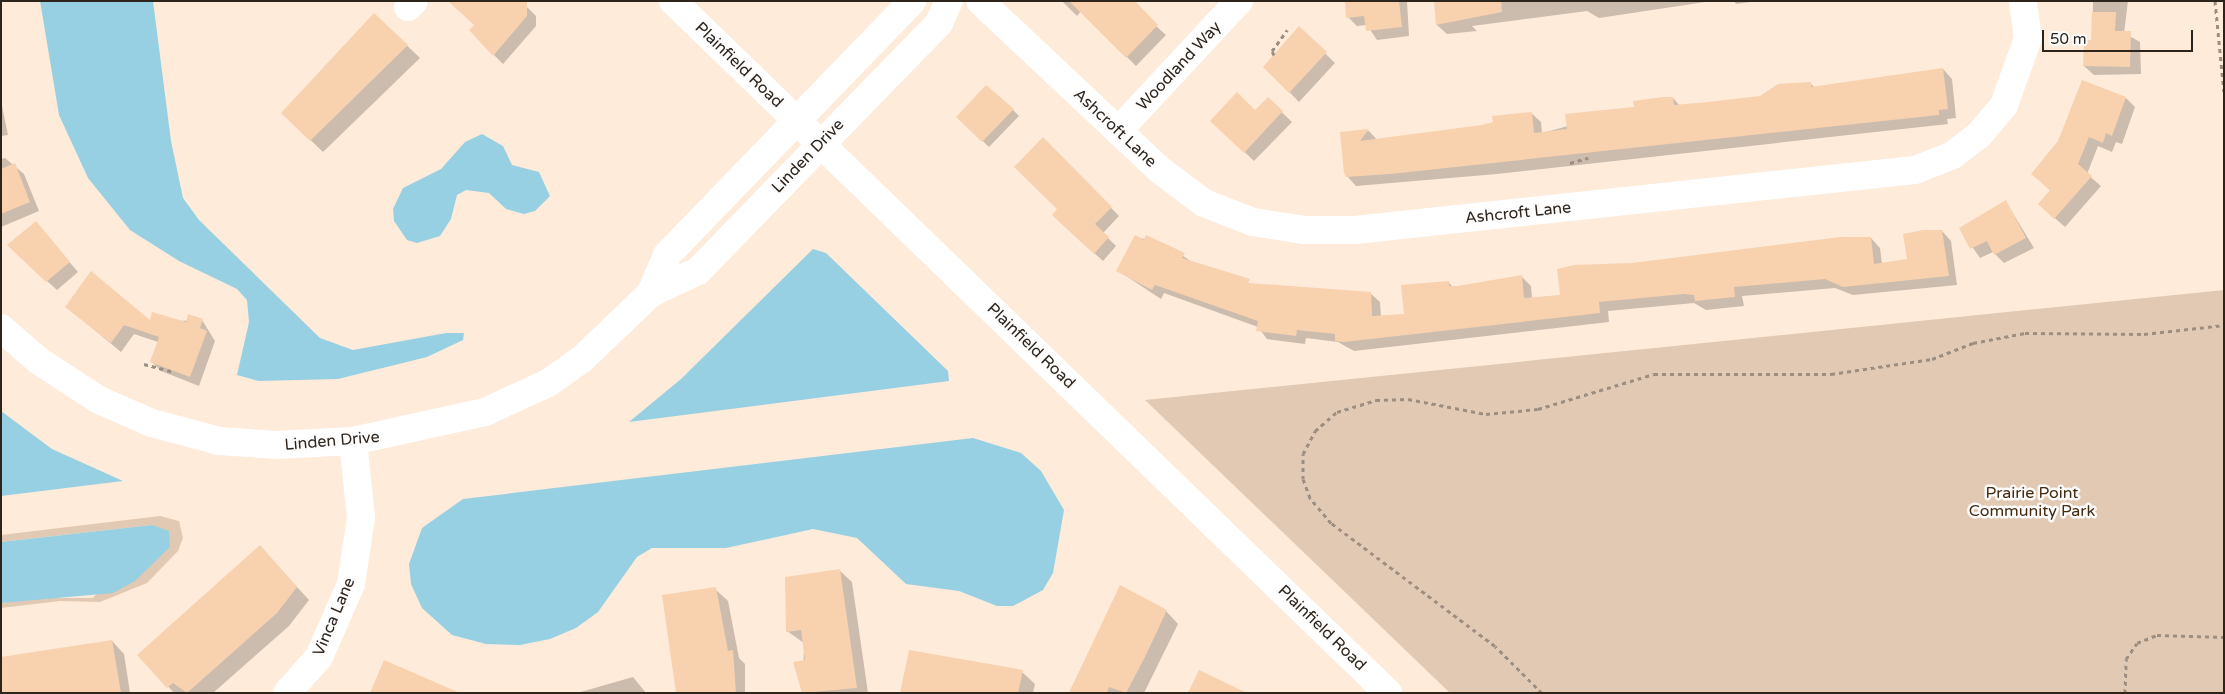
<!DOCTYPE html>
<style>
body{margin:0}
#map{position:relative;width:2225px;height:694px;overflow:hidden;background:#feebda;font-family:"Varela Round",sans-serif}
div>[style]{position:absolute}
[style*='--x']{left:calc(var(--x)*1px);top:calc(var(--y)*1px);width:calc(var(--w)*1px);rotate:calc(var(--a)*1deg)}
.green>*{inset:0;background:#e2c9b3}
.water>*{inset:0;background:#98d0e3}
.shadow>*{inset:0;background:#0003}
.building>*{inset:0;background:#f8d1af}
.path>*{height:3px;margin-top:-1.5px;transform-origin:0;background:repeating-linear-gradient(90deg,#9d8e82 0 4px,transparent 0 8px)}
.minor>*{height:28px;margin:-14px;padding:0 14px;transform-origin:14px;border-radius:14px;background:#fff}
.major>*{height:28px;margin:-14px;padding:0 14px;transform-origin:14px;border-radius:14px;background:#fff}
span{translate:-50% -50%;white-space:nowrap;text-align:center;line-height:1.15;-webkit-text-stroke:5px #fcfcfc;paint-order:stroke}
.street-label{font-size:16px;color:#2d241c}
.park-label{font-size:16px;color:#442a0f}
.frame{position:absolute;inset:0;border:2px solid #2d241c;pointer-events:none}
.scale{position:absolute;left:2042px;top:30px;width:151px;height:22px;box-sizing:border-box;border:2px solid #2d241c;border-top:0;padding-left:6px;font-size:15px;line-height:18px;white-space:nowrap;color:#2d241c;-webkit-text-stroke:4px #fcfcfc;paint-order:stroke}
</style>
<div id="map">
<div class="green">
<div style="clip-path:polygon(2224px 290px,2224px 693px,1450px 693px,1145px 400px)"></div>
<div style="clip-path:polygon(160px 516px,179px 521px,183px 538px,178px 551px,147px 583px,100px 602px,60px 601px,1px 608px,1px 603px,41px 598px,93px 598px,152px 525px,1px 542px,1px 535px)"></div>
</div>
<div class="water">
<div style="clip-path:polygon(40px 1px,153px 1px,171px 141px,183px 198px,199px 220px,320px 338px,353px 350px,446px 333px,464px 333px,463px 340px,427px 357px,338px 379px,259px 381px,237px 375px,249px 322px,247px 300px,237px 289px,179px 261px,130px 230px,88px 178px,59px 115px)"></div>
<div style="clip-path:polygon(482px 134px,503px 146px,512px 165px,539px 172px,550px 196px,535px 211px,524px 214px,506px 209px,489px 193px,466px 190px,457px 195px,451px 219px,440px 236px,417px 243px,407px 240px,394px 221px,393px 209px,403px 188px,441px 169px,465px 142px)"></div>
<div style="clip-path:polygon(813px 249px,826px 253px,948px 371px,949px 381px,629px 422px,681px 379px)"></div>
<div style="clip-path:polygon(1px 411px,52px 449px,123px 481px,1px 496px)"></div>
<div style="clip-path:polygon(973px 438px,1021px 453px,1041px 471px,1064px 510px,1053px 573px,1043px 590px,1013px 606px,997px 606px,959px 591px,906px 584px,857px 538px,813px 529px,726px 548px,652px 548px,637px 557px,598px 612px,576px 628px,550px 639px,520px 645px,486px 644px,452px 635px,422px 608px,411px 584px,409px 564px,422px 528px,463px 499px)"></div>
<div style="clip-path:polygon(152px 525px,169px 531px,170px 547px,135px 581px,113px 593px,1px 603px,1px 542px)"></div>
</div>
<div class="shadow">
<div style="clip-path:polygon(521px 1px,536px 16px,536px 26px,503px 64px,494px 55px)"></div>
<div style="clip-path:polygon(1062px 1px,1128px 1px,1166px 35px,1136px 66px,1081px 11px,1077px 16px)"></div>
<div style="clip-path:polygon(1346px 1px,1407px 1px,1409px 36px,1377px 40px,1367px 25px,1357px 26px,1348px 17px)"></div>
<div style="clip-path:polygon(1435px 1px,1712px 1px,1599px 18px,1587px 11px,1472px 26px,1477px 31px,1447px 34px,1437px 25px)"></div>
<div style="clip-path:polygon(1734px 1px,1758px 1px,1736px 4px)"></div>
<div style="clip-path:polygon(2093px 1px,2128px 1px,2124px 33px,2140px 42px,2141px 74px,2094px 75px,2084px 66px,2092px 41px)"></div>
<div style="clip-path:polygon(375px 15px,420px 58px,323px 152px,295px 125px)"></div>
<div style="clip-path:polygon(1299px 28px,1335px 63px,1299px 102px,1265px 67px)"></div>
<div style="clip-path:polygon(1943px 69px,1952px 79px,1956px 118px,1947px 119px,1948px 124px,1497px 174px,1356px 186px,1347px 176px,1342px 133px,1369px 131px,1377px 140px,1483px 126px,1531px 113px,1541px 122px,1542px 133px,1673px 98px,1680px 106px,1761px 97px,1810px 83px,1815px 88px)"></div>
<div style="clip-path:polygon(2126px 98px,2135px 107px,2122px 144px,2116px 142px,2112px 152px,2098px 146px,2087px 174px,2101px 186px,2065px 227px,2049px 213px,2051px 191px,2042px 183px)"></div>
<div style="clip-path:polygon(1268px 99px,1292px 122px,1254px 161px,1212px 121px,1255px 112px)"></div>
<div style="clip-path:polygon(1px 101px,8px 135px,1px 136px)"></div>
<div style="clip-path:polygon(1013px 110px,1019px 116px,989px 147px,958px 117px)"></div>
<div style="clip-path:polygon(1043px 139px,1119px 216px,1103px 233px,1116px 246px,1103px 261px,1061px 223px)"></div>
<div style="clip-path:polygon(5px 158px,24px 174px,39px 211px,1px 227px,1px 159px)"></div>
<div style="clip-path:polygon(2006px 202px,2034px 248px,2004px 263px,1993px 252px,1980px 258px,1960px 229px)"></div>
<div style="clip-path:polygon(36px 223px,78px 272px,57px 290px,18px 255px)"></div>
<div style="clip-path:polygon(1942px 231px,1951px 241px,1957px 285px,1853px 295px,1835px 288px,1742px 296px,1744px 306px,1706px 310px,1694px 303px,1608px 311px,1609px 322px,1354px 351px,1338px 342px,1306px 338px,1305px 344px,1267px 339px,1258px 327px,1164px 293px,1161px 299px,1117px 270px,1136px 237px,1165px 244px,1192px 262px,1254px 285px,1370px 293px,1380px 302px,1381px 317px,1406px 315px,1448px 282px,1453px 287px,1522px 277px,1531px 286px,1532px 298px,1561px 296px,1632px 264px,1871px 238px,1880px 248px,1882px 264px,1908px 260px)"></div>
<div style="clip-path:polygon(67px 307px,151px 322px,202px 320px,215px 341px,199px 386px,161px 371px,152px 362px,158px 342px,134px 334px,121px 352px)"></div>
<div style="clip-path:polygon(260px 547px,309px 600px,289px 626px,213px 693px,174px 693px,139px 655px)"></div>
<div style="clip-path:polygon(839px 570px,852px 582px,868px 693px,803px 693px,804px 643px,787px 631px)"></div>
<div style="clip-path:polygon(1121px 586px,1166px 611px,1178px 624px,1144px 693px,1069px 693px)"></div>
<div style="clip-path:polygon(715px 589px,728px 601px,739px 658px,745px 664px,745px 693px,677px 693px)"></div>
<div style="clip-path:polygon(112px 641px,124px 654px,130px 693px,1px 693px)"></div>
<div style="clip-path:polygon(1022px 672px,1035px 684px,1033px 693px,902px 693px)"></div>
<div style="clip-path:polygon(633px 677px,646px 693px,577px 693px)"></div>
</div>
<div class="building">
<div style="clip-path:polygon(448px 1px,527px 1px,527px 16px,493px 56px,469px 30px,474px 25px)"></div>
<div style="clip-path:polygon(1069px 1px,1135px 1px,1158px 25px,1126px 58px)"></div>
<div style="clip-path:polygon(1345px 1px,1399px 1px,1402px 27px,1366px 31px,1364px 16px,1346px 18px)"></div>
<div style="clip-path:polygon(1434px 1px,1501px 1px,1502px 12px,1436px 25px)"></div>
<div style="clip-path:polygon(2092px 12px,2116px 12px,2115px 31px,2131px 31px,2130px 67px,2083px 66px,2084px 40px,2091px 40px)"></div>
<div style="clip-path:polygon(374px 13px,408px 45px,310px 141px,281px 113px)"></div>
<div style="clip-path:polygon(1299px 26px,1327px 52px,1289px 93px,1263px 67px)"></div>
<div style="clip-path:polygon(1943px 68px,1948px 109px,1939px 110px,1939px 115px,1390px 174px,1346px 177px,1344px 173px,1340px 132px,1369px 129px,1360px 141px,1482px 125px,1493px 122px,1492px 116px,1532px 112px,1534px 133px,1567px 129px,1565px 114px,1634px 107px,1633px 101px,1663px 97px,1673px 97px,1674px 105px,1708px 102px,1760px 96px,1778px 84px,1811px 82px,1811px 87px)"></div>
<div style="clip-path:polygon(2082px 80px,2126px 97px,2112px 136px,2106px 133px,2103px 143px,2089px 137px,2078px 164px,2092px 176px,2054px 219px,2038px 204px,2050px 190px,2031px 174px,2058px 141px)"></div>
<div style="clip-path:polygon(986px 85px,1014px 109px,982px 142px,956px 117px)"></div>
<div style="clip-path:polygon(1237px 92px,1255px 110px,1268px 97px,1283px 111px,1244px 153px,1210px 121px)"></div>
<div style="clip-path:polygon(1043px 137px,1112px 207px,1095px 224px,1109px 237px,1094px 254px,1052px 215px,1057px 209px,1014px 167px)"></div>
<div style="clip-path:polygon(15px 163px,30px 202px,1px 214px,1px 169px)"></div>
<div style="clip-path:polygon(2006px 200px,2026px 238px,1994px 255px,1987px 241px,1970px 249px,1959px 228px)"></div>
<div style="clip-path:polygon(36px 221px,70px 262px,46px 282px,7px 245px)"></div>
<div style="clip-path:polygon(1924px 230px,1942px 230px,1949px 276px,1843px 287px,1825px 279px,1734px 287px,1735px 297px,1695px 301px,1694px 295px,1684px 294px,1599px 302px,1600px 313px,1344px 342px,1335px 341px,1335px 334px,1297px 330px,1296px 336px,1256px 331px,1258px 321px,1155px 285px,1152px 290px,1116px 271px,1135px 235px,1144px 240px,1146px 235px,1185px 253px,1182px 258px,1250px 279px,1248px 283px,1371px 292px,1372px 316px,1404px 314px,1401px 285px,1449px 281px,1449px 286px,1458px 286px,1522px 275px,1524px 298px,1560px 295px,1557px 269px,1574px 265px,1632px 263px,1841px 237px,1871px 237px,1874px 264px,1907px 259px,1903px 234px)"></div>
<div style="clip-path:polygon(91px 271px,150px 320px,152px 312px,186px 322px,188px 314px,203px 319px,200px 328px,207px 331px,190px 377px,150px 362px,159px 337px,124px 325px,111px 343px,65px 307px)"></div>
<div style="clip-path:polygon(260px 545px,297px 587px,277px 613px,187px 693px,173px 683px,167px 688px,137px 655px)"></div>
<div style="clip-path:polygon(840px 569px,857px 688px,802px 693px,793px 662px,805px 660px,801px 630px,786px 632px,785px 577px)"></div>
<div style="clip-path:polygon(1120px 585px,1167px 610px,1145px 657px,1126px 693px,1109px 687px,1107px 693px,1069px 693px)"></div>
<div style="clip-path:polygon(716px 587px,728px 651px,733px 650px,736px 693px,676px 693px,662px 595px)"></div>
<div style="clip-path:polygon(112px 640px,121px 693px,1px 693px,1px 657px)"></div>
<div style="clip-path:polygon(909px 650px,1023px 670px,1018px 693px,900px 693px)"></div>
<div style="clip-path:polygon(384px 660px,460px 693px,370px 693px)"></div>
<div style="clip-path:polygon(1199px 670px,1247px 693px,1188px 693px)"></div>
</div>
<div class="path">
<div style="--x:2215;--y:1;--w:91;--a:84.4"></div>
<div style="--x:1274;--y:55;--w:4;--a:-117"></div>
<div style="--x:1272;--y:51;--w:26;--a:-54"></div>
<div style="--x:1570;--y:163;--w:19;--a:-16"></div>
<div style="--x:144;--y:364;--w:31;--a:15"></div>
<div style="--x:1542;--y:693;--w:66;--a:-135"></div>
<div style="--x:1495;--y:646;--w:205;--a:-143.1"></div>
<div style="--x:1331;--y:523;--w:33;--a:-130"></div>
<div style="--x:1310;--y:498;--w:20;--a:-110"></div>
<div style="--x:1303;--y:479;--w:25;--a:-90"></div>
<div style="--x:1303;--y:454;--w:26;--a:-62"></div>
<div style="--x:1315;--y:431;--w:29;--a:-41"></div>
<div style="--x:1337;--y:412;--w:41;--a:-17.1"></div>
<div style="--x:1376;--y:400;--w:32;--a:-2"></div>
<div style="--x:1408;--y:399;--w:79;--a:10.9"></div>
<div style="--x:1486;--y:414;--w:52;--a:-5.5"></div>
<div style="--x:1538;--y:409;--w:121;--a:-16.8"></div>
<div style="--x:1654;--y:374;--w:177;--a:0"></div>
<div style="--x:1831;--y:374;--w:102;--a:-8.4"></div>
<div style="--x:1932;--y:359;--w:44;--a:-21.3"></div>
<div style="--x:1973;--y:343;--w:53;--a:-10.9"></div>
<div style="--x:2025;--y:333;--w:119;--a:0.5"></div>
<div style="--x:2144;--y:334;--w:81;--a:-6.4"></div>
<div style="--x:2125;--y:693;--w:34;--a:-88"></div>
<div style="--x:2126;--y:659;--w:19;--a:-55"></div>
<div style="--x:2137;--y:643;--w:22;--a:-22"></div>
<div style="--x:2157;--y:635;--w:67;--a:1.7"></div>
</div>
<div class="minor">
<div style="--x:980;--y:1;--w:247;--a:43.2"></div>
<div style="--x:1160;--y:170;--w:55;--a:36.9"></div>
<div style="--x:1204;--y:203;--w:53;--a:21.2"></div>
<div style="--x:1253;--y:222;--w:52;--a:8.9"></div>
<div style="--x:1304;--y:230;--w:51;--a:0"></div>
<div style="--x:1355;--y:230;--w:563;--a:-6.12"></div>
<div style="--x:1915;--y:170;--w:41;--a:-21.5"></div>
<div style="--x:1953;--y:155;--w:33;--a:-38"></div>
<div style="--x:1979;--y:135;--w:39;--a:-50"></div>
<div style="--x:2004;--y:105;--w:71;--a:-70.3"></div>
<div style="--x:2028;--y:38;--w:37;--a:-98"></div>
<div style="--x:408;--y:7;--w:8;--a:-45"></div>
<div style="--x:1118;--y:131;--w:178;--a:-47.1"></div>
<div style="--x:651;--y:293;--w:41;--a:-67.2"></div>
<div style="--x:667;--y:255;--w:353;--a:-46"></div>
<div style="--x:1;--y:328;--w:50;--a:41"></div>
<div style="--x:39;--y:361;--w:72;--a:33"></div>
<div style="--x:99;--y:400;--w:58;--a:23.5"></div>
<div style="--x:152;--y:423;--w:69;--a:15"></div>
<div style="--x:219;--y:441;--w:57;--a:4"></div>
<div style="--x:276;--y:445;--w:77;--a:-3"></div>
<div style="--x:353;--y:441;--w:135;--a:-12.4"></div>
<div style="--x:485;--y:412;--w:69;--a:-24.7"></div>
<div style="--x:548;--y:383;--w:42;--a:-35.2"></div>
<div style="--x:582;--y:359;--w:95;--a:-43.7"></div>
<div style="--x:651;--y:293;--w:52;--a:-25.1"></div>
<div style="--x:698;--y:271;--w:346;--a:-45.8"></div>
<div style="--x:939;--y:23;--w:24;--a:-66"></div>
<div style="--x:287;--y:693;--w:48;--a:-48.4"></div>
<div style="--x:319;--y:657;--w:80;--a:-66.3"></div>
<div style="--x:351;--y:584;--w:67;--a:-81.4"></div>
<div style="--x:361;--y:518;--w:77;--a:-95.9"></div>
</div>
<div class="major">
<div style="--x:673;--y:1;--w:995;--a:44.06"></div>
</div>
<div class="street-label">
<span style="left:739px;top:65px;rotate:44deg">Plainfield Road</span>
<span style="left:1179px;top:66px;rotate:-47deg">Woodland Way</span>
<span style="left:1115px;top:128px;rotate:43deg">Ashcroft Lane</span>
<span style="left:808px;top:156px;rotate:-46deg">Linden Drive</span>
<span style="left:1518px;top:213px;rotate:-6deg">Ashcroft Lane</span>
<span style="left:1031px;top:346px;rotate:44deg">Plainfield Road</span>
<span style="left:332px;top:441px;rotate:-5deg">Linden Drive</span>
<span style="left:334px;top:617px;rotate:-67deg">Vinca Lane</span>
<span style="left:1322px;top:628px;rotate:44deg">Plainfield Road</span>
</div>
<div class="park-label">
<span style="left:2032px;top:502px">Prairie Point<br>Community Park</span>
</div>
<div class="frame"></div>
<div class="scale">50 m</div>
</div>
